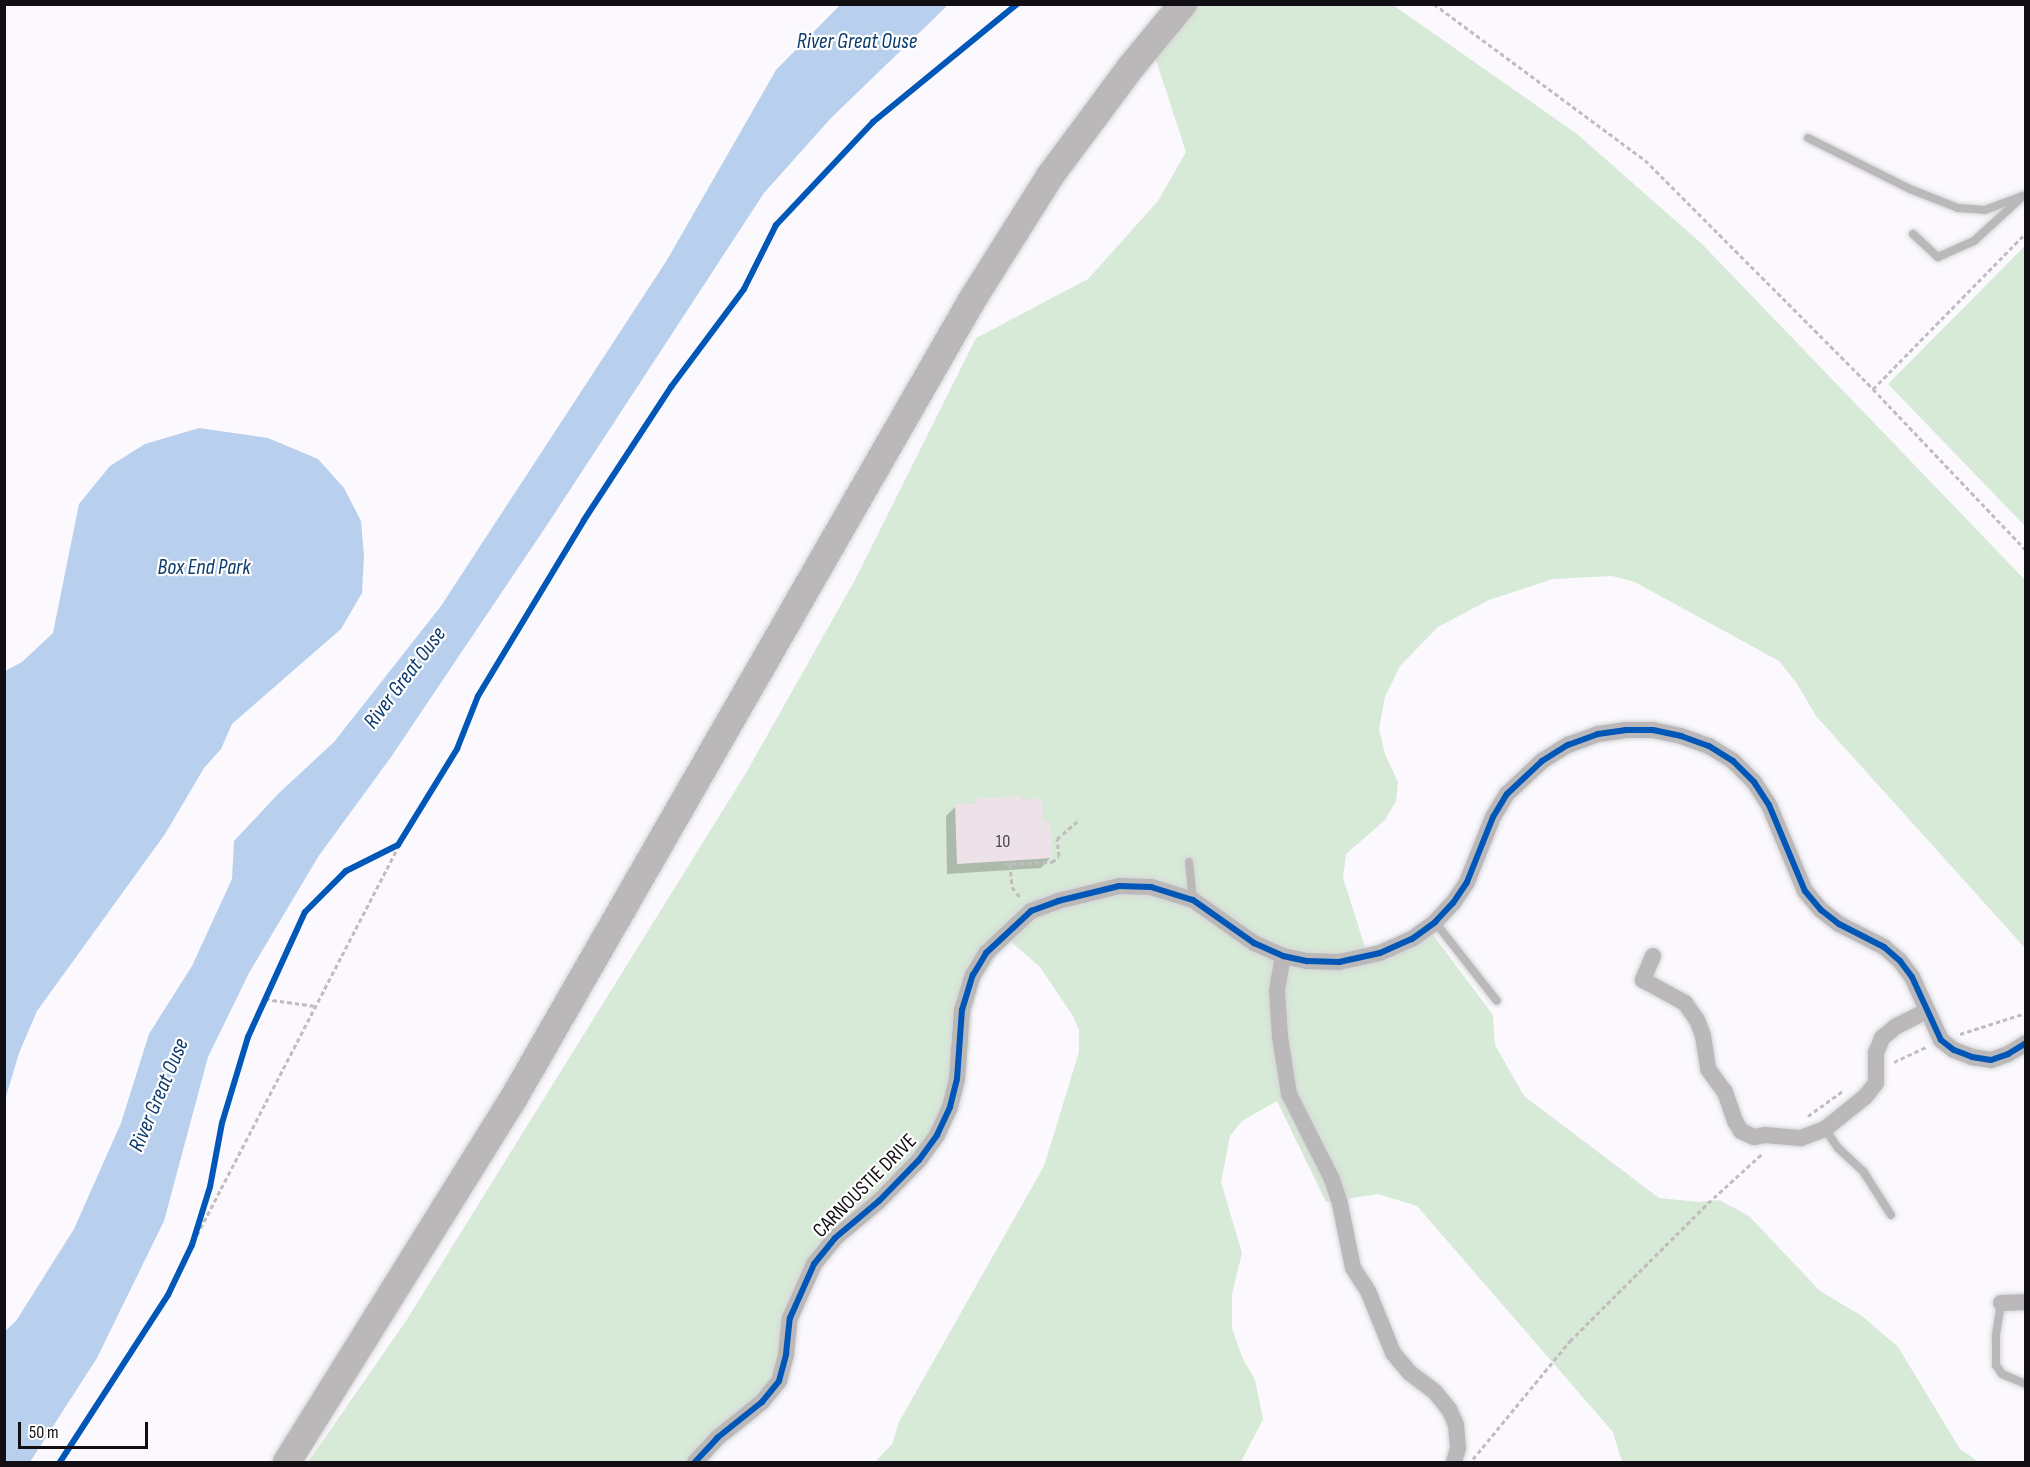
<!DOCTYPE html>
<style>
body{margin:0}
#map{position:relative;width:2030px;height:1467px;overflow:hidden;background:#fbf9fd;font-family:"Sofia Sans Condensed",sans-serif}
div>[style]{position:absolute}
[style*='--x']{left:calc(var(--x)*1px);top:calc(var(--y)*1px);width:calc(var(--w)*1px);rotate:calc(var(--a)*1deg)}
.green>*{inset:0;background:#d7e9d7}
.water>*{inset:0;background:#b8cfed}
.shadow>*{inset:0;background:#0003}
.building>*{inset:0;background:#eee2e9}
.path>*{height:3px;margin-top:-1.5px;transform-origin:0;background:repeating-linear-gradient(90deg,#bfbdbe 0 4.5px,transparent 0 7.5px)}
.roads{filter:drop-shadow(0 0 2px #d6d4d7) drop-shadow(0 0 2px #d6d4d7)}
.service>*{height:8px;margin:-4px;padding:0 4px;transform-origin:4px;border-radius:4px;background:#bab8b8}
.minor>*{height:16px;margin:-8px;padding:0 8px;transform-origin:8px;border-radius:8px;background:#bab8b8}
.trunk>*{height:28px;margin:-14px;padding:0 14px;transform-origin:14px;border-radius:14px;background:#bbb8b9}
.cycleway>*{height:6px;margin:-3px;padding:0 3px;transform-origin:3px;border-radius:3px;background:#0057b8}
span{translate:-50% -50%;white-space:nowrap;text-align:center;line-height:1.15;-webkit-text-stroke:4.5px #fff;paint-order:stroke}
.number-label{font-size:18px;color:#494449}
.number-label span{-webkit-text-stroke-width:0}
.street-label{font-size:21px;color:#120f14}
.water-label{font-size:22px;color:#0c3a6c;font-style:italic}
.frame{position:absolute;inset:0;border:6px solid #120f14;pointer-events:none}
.scale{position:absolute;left:18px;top:1422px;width:130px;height:27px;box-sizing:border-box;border:3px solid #120f14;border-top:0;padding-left:8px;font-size:18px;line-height:21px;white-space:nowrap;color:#120f14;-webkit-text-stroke:4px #fff;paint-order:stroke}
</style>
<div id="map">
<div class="green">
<div style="clip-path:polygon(1199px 5px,1393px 5px,1577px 134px,1702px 244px,2025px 580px,2025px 948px,1816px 716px,1796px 682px,1779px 661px,1635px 582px,1612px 576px,1553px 579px,1489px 600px,1438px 627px,1400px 666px,1385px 697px,1379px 729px,1385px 754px,1398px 782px,1396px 801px,1385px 820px,1346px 854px,1343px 878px,1366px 950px,1427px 927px,1493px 1015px,1495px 1045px,1524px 1096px,1659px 1198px,1699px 1202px,1719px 1200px,1749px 1216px,1820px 1291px,1862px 1316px,1898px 1347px,1960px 1449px,1979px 1462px,1622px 1462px,1613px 1432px,1417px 1206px,1378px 1194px,1326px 1202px,1277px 1101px,1242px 1121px,1230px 1136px,1221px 1182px,1242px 1253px,1232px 1294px,1232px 1328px,1242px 1357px,1255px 1380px,1263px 1419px,1241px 1462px,875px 1462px,892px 1444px,899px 1422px,1044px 1166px,1079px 1052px,1079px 1030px,1073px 1016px,1040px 967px,1008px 939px,980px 981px,972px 1012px,967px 1068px,959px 1102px,928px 1162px,828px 1257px,798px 1317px,776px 1396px,751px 1423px,713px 1451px,704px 1462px,308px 1462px,406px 1321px,746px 773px,856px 578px,976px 338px,1088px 279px,1158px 201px,1186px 152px,1155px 57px)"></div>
<div style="clip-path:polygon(2025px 246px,2025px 526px,1888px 384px)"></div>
</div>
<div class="water">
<div style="clip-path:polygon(840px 5px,948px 5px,831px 118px,764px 193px,547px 525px,391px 757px,318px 857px,249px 973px,208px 1057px,164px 1221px,97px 1358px,30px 1462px,5px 1462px,5px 1331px,16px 1321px,74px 1229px,121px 1123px,149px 1034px,192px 966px,232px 879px,234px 841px,279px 793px,334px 742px,441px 606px,667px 260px,776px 70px)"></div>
<div style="clip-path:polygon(199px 428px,268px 438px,318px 459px,344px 488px,361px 521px,364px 556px,362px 593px,341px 629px,232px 724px,221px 749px,204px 768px,165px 834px,37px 1011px,19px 1053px,5px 1100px,5px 671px,22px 662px,53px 633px,79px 504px,110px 466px,145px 444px)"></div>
</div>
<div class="shadow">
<div style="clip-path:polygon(977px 801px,1020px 802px,1042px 823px,1051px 857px,1041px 868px,947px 874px,946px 816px,956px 806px,973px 805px)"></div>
</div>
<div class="building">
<div style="clip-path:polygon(1021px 796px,1021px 800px,1042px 798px,1043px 822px,1050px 821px,1052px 858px,957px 864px,955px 804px,976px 803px,976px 799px)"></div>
</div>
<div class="path">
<div style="--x:1434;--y:4;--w:262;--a:36.5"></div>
<div style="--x:1645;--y:160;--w:323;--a:45.1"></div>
<div style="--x:1873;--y:389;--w:222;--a:46.5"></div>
<div style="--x:1873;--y:389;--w:219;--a:-45.6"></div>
<div style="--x:1005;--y:864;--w:47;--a:-2.4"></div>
<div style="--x:1052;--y:862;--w:9;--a:-41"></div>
<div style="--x:1059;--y:856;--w:17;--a:-97"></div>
<div style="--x:1057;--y:839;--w:28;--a:-41"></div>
<div style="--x:1010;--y:864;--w:23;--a:85"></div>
<div style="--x:1012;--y:887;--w:14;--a:51"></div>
<div style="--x:265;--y:999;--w:51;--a:7.8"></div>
<div style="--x:1960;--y:1034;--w:69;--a:-17.7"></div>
<div style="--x:1894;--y:1062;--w:35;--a:-25"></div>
<div style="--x:1808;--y:1116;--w:44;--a:-35.8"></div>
<div style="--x:197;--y:1235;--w:437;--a:-62.6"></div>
<div style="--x:1473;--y:1459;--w:153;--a:-50.6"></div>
<div style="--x:1570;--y:1341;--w:195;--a:-45"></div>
<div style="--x:1708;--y:1203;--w:74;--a:-42.3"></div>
<div style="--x:60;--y:1462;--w:199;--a:-57.1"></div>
<div style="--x:168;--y:1295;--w:55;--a:-64.4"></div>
<div style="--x:192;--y:1245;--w:61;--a:-72.8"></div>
<div style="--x:210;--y:1187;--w:65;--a:-79.4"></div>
<div style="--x:222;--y:1123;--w:90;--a:-73.2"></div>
<div style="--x:248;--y:1037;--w:137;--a:-65.5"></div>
<div style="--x:305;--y:912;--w:58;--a:-45"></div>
<div style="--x:346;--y:871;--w:58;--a:-26.6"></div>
<div style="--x:398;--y:845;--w:113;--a:-58.4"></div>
<div style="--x:457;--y:749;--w:57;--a:-68.4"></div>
<div style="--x:478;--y:696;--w:205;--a:-58.9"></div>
<div style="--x:584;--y:520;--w:159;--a:-56.8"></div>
<div style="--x:671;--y:387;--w:122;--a:-53.3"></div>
<div style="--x:744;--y:289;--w:72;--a:-63.4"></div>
<div style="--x:776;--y:225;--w:141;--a:-46.7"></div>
<div style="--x:873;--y:122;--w:186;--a:-39.3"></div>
</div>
<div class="roads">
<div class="service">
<div style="--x:1808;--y:138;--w:114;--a:26.6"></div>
<div style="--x:1910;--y:189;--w:52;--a:21.6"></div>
<div style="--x:1958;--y:208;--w:27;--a:4"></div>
<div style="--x:1985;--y:210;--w:43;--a:-20.6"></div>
<div style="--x:1913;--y:234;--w:34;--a:43"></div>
<div style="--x:1938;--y:257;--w:39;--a:-24"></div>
<div style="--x:1974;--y:241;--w:64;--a:-42.5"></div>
<div style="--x:1189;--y:862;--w:38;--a:84"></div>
<div style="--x:1435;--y:922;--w:100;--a:51.9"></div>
<div style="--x:1825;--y:1129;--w:23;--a:56"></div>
<div style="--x:1838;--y:1148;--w:34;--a:43"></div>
<div style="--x:1863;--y:1171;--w:52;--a:57.5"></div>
<div style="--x:2001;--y:1303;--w:33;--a:99"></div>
<div style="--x:1996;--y:1336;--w:29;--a:90"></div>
<div style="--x:1996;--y:1365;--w:11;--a:56"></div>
<div style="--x:2002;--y:1374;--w:26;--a:23"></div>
</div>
<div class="minor">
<div style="--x:1283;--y:956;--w:36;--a:100"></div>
<div style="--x:1277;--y:991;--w:46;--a:86.3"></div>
<div style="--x:1280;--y:1037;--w:58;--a:81"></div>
<div style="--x:1289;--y:1094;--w:95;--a:63.2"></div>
<div style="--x:1332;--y:1179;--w:26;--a:72"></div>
<div style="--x:1340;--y:1204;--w:65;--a:78.5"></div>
<div style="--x:1353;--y:1268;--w:27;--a:57"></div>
<div style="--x:1368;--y:1291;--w:67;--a:68"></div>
<div style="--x:1393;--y:1353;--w:26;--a:50"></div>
<div style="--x:1410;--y:1373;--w:31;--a:37"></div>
<div style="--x:1435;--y:1392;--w:22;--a:51"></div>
<div style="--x:1449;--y:1409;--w:17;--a:66"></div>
<div style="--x:1456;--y:1425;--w:23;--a:85"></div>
<div style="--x:1458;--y:1448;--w:15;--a:106"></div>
<div style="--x:1653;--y:956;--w:26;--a:113"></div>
<div style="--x:1643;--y:980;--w:48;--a:28.7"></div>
<div style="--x:1685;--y:1003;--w:21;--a:55"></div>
<div style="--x:1697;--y:1020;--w:17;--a:69"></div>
<div style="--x:1703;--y:1036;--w:33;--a:81"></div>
<div style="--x:1708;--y:1069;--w:29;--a:54"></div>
<div style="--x:1725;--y:1092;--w:31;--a:71"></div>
<div style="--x:1735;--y:1121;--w:12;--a:59"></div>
<div style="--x:1741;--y:1131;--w:14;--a:25"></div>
<div style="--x:1754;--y:1137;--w:11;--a:-10"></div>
<div style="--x:1765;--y:1135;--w:36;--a:5"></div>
<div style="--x:1801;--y:1138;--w:26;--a:-21"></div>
<div style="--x:1825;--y:1129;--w:51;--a:-38.7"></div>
<div style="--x:1865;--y:1097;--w:18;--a:-52"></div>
<div style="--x:1876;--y:1083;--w:30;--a:-90"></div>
<div style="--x:1876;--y:1053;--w:16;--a:-68"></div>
<div style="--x:1882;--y:1038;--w:17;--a:-40"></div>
<div style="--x:1895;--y:1027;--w:35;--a:-27"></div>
<div style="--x:2001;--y:1303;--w:25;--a:-2"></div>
<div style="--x:695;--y:1462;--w:33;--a:-47"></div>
<div style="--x:717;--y:1438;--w:58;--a:-38.7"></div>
<div style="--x:762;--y:1402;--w:27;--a:-51"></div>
<div style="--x:779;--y:1381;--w:28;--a:-75"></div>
<div style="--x:786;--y:1354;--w:36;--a:-84"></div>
<div style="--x:790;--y:1318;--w:59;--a:-66"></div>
<div style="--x:814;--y:1264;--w:33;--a:-51"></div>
<div style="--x:835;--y:1238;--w:57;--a:-40.1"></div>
<div style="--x:879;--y:1201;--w:57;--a:-45.7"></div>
<div style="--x:919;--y:1160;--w:31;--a:-54"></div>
<div style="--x:937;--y:1135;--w:31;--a:-65"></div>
<div style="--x:950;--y:1107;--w:29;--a:-76"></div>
<div style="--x:957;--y:1079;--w:69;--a:-85.9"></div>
<div style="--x:962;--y:1010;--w:37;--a:-73"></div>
<div style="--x:973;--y:975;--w:26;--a:-59"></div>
<div style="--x:986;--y:953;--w:62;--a:-43"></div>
<div style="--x:1031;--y:911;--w:29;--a:-20"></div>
<div style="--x:1058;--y:901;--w:63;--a:-13.8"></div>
<div style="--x:1119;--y:886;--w:32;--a:2"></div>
<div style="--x:1151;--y:887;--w:44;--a:17.2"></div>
<div style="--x:1193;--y:900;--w:75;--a:35.2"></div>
<div style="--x:1254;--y:943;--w:32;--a:24"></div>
<div style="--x:1283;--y:956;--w:25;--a:12"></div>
<div style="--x:1307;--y:961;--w:32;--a:2"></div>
<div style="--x:1339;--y:962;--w:42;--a:-12.4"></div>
<div style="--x:1380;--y:953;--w:35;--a:-24"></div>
<div style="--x:1412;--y:939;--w:29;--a:-36"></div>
<div style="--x:1435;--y:922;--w:26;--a:-47"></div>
<div style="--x:1453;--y:903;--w:25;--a:-56"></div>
<div style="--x:1467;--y:882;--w:70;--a:-68.2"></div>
<div style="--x:1493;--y:817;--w:27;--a:-59"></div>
<div style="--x:1507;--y:794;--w:48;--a:-43.3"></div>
<div style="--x:1542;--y:761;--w:31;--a:-32"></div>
<div style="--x:1568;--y:745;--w:32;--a:-20"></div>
<div style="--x:1598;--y:734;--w:27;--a:-8"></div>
<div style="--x:1625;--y:730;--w:28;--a:0"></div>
<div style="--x:1653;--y:730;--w:29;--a:12"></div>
<div style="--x:1681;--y:736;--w:30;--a:20"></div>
<div style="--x:1709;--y:746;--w:28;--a:32"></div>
<div style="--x:1733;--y:761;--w:30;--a:45"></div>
<div style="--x:1754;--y:782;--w:27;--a:57"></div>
<div style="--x:1769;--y:805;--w:93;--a:67.3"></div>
<div style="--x:1805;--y:891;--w:25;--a:50"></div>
<div style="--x:1821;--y:910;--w:23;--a:38"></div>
<div style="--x:1839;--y:924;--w:51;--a:27.1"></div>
<div style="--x:1884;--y:947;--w:21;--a:41"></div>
<div style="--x:1900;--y:961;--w:20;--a:53"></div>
<div style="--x:1912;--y:977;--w:69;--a:65.3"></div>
<div style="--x:1941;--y:1040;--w:16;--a:38"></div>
<div style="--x:1954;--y:1050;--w:19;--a:21"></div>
<div style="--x:1972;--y:1057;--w:19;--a:9"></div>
<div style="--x:1991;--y:1060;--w:18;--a:-19"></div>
<div style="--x:2008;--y:1054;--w:21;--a:-31"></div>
</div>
<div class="trunk">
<div style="--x:287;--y:1462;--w:425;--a:-58.1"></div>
<div style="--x:512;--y:1101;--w:924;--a:-60.13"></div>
<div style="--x:972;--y:300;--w:146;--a:-57.8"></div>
<div style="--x:1050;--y:176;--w:136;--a:-53.4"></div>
<div style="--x:1131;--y:67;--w:82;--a:-50.5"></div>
</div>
</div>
<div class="cycleway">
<div style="--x:60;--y:1462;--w:199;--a:-57.1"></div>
<div style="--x:168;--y:1295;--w:55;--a:-64.4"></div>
<div style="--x:192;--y:1245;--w:61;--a:-72.8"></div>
<div style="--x:210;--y:1187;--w:65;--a:-79.4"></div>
<div style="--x:222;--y:1123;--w:90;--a:-73.2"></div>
<div style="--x:248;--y:1037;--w:137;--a:-65.5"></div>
<div style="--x:305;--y:912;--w:58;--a:-45"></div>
<div style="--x:346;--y:871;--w:58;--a:-26.6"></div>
<div style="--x:398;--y:845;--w:113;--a:-58.4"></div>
<div style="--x:457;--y:749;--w:57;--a:-68.4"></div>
<div style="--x:478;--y:696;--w:205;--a:-58.9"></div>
<div style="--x:584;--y:520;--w:159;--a:-56.8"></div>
<div style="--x:671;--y:387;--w:122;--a:-53.3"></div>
<div style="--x:744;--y:289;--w:72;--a:-63.4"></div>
<div style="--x:776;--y:225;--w:141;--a:-46.7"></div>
<div style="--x:873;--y:122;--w:186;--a:-39.3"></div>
<div style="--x:695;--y:1462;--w:33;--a:-47"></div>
<div style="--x:717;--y:1438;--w:58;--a:-38.7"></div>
<div style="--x:762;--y:1402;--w:27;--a:-51"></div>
<div style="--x:779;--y:1381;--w:28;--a:-75"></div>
<div style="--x:786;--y:1354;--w:36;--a:-84"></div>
<div style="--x:790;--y:1318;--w:59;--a:-66"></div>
<div style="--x:814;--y:1264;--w:33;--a:-51"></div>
<div style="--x:835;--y:1238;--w:57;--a:-40.1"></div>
<div style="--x:879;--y:1201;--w:57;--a:-45.7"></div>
<div style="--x:919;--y:1160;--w:31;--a:-54"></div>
<div style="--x:937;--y:1135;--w:31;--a:-65"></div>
<div style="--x:950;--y:1107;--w:29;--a:-76"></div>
<div style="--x:957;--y:1079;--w:69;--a:-85.9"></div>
<div style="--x:962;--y:1010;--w:37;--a:-73"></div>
<div style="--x:973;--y:975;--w:26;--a:-59"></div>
<div style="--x:986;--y:953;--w:62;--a:-43"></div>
<div style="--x:1031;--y:911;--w:29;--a:-20"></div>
<div style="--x:1058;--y:901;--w:63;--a:-13.8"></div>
<div style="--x:1119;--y:886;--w:32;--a:2"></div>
<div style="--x:1151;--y:887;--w:44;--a:17.2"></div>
<div style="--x:1193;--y:900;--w:75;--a:35.2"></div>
<div style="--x:1254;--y:943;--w:32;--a:24"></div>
<div style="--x:1283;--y:956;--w:25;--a:12"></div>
<div style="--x:1307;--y:961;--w:32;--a:2"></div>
<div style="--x:1339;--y:962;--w:42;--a:-12.4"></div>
<div style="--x:1380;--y:953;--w:35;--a:-24"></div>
<div style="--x:1412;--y:939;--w:29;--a:-36"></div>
<div style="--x:1435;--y:922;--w:26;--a:-47"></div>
<div style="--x:1453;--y:903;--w:25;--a:-56"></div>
<div style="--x:1467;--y:882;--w:70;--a:-68.2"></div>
<div style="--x:1493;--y:817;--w:27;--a:-59"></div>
<div style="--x:1507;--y:794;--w:48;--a:-43.3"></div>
<div style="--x:1542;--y:761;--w:31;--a:-32"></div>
<div style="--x:1568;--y:745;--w:32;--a:-20"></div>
<div style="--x:1598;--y:734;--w:27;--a:-8"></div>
<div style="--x:1625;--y:730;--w:28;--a:0"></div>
<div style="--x:1653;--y:730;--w:29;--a:12"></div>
<div style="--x:1681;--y:736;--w:30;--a:20"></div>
<div style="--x:1709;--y:746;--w:28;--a:32"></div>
<div style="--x:1733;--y:761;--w:30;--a:45"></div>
<div style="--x:1754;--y:782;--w:27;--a:57"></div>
<div style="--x:1769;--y:805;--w:93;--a:67.3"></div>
<div style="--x:1805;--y:891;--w:25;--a:50"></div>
<div style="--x:1821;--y:910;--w:23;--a:38"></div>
<div style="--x:1839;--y:924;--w:51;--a:27.1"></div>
<div style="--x:1884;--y:947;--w:21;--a:41"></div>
<div style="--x:1900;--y:961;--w:20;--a:53"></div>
<div style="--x:1912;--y:977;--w:69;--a:65.3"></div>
<div style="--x:1941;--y:1040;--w:16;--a:38"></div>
<div style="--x:1954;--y:1050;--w:19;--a:21"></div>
<div style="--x:1972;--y:1057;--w:19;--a:9"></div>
<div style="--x:1991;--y:1060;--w:18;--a:-19"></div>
<div style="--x:2008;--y:1054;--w:21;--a:-31"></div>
</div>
<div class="number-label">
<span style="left:1003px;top:842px">10</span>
</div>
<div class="street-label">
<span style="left:865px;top:1186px;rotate:-45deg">CARNOUSTIE DRIVE</span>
</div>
<div class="water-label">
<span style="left:857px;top:42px">River Great Ouse</span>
<span style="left:204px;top:568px">Box End Park</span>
<span style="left:405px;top:678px;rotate:-53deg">River Great Ouse</span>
<span style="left:159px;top:1095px;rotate:-67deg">River Great Ouse</span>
</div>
<div class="frame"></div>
<div class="scale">50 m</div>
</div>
